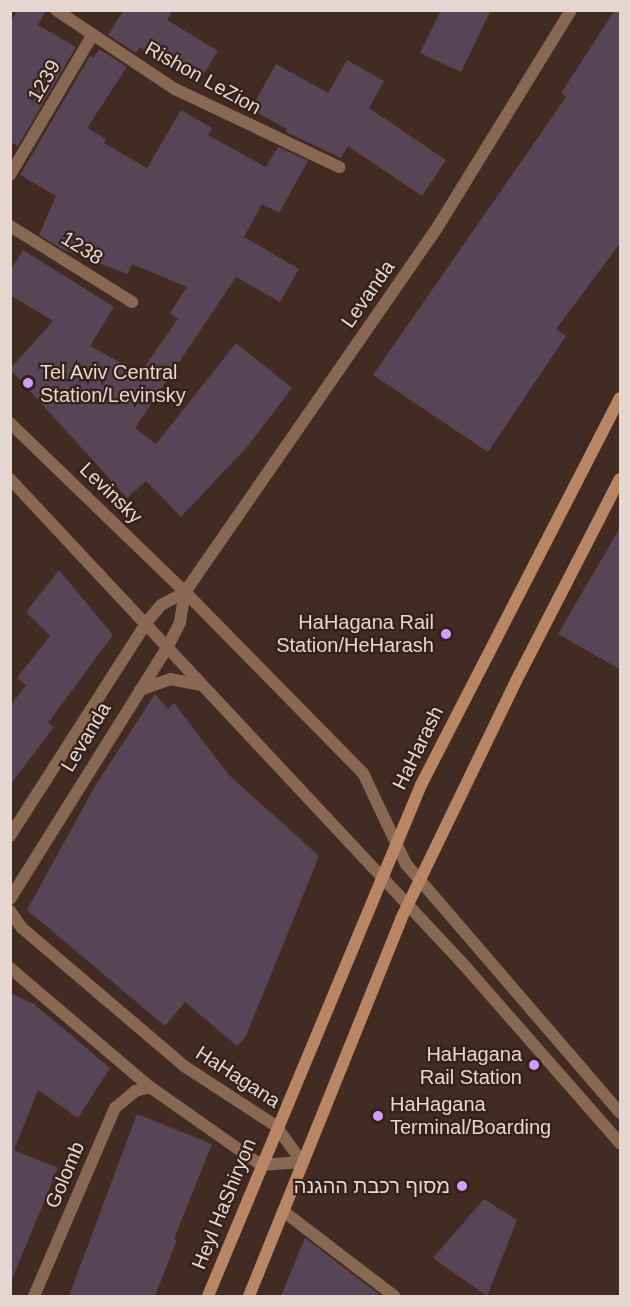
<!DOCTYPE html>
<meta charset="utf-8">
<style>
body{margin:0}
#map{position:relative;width:631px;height:1307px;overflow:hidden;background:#412b23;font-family:Helvetica,"Noto Sans Hebrew",sans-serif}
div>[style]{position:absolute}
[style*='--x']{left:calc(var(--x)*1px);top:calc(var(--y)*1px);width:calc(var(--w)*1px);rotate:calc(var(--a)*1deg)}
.building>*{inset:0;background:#574454}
.pedestrian>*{height:12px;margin:-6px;padding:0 6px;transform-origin:6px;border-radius:6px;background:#886853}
.minor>*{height:12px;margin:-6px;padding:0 6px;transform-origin:6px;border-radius:6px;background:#886853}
.tertiary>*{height:12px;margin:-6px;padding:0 6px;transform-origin:6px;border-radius:6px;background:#886853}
.secondary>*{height:12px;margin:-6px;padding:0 6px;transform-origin:6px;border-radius:6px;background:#b98665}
.dots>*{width:16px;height:16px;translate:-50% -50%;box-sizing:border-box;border:3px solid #362119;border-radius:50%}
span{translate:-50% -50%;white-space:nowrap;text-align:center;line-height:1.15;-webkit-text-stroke:4.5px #362119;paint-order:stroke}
.street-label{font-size:20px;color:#e5d6d1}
.poi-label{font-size:20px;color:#e5d6d1}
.left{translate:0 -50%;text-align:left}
.right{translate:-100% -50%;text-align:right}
.frame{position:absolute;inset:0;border:12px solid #e5d6d1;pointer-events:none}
</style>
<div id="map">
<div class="building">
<div style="clip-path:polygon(18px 10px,46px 10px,38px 25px,76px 47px,18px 146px,10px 142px,10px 22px)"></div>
<div style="clip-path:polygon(124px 10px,173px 10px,167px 20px,218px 51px,198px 83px,140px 47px,136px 53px,108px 35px)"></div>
<div style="clip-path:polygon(441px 10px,491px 10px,461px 72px,420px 53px)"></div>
<div style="clip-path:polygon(615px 10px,621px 10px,621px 242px,556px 329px,566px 336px,488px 452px,373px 375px,566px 97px,561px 93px)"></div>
<div style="clip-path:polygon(99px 49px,127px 67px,87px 128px,106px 139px,104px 143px,147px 168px,181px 110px,212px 128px,208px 135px,266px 167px,278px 147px,308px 161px,279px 213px,262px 204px,244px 237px,299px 269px,280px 302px,236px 277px,135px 428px,156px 444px,236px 343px,292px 388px,247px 447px,181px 517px,146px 481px,127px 498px,10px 369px,53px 321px,10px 295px,10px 271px,23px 250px,114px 307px,90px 346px,140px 373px,178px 319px,170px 313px,187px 287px,132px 264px,128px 274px,62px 249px,39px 235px,56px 196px,20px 175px,90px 56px,93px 58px)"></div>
<div style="clip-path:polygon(347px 60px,384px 81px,369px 108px,446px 160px,422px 196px,348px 146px,341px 158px,286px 132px,287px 129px,251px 109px,276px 64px,328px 93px)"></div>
<div style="clip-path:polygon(621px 526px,621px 670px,558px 634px)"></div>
<div style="clip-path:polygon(59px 570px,113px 635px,48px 723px,54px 727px,10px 785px,10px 706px,26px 685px,17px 678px,50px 636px,26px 612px)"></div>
<div style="clip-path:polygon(155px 694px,168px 709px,174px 703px,229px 775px,319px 856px,246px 1036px,237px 1046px,185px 1002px,165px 1026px,27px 910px,95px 786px)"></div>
<div style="clip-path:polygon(10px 993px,34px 1004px,110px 1068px,78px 1118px,38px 1090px,14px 1150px,58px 1168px,12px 1279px)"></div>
<div style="clip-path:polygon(137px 1114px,212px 1144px,174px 1239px,177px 1240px,155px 1296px,69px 1296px)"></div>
<div style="clip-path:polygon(484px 1199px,517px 1220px,487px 1296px,433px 1258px)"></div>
<div style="clip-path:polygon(305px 1238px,381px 1296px,281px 1296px)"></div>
</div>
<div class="pedestrian">
<div style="--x:10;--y:423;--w:243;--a:44"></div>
</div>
<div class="minor">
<div style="--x:56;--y:10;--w:143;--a:33.6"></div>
<div style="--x:175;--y:89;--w:182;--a:25.4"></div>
<div style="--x:10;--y:175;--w:161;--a:-59.5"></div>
<div style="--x:10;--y:226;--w:144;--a:31.9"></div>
<div style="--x:283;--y:1211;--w:140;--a:37.4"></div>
<div style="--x:34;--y:1296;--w:205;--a:-66.7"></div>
<div style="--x:115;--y:1108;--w:26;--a:-40"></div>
<div style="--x:135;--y:1091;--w:16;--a:-15"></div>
</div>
<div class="tertiary">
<div style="--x:10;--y:479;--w:665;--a:46.95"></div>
<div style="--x:464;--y:965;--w:237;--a:48.8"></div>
<div style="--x:185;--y:592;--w:254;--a:45.5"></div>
<div style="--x:363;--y:773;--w:101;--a:64.7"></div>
<div style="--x:406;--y:864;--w:328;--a:49.3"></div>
<div style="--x:140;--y:690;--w:32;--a:-20"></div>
<div style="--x:170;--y:679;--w:31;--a:11"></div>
<div style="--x:10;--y:836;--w:253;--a:-57.4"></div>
<div style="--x:146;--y:623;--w:23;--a:-50"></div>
<div style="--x:161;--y:605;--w:27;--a:-28"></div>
<div style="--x:10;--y:899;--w:296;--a:-58"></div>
<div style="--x:167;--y:648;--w:29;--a:-63"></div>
<div style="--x:180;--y:622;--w:30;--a:-81"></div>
<div style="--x:185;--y:592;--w:443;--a:-55.3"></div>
<div style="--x:437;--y:228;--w:256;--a:-58.4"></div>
<div style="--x:10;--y:911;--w:21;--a:55"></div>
<div style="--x:22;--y:928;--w:213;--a:40.4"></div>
<div style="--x:184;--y:1066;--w:110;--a:33.1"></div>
<div style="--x:276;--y:1126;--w:44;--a:54.2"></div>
<div style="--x:10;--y:968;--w:184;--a:40.4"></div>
<div style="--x:150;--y:1087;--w:136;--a:35.1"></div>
<div style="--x:261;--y:1165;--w:41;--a:-4.2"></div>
</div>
<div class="secondary">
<div style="--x:208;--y:1296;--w:554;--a:-67.37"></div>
<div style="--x:421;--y:785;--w:435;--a:-62.8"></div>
<div style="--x:249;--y:1296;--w:406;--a:-68"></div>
<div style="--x:401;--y:919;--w:264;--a:-64.2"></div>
<div style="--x:516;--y:681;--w:227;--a:-62.8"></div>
</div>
<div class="dots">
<div style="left:28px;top:383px;background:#d49cfc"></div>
<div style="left:446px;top:634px;background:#d49cfc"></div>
<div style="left:534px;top:1065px;background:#d49cfc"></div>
<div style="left:378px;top:1116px;background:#d49cfc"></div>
<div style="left:462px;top:1186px;background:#d49cfc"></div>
</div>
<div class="street-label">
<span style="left:203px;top:78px;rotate:29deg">Rishon LeZion</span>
<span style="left:44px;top:81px;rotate:-60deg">1239</span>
<span style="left:82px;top:248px;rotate:32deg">1238</span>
<span style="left:368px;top:294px;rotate:-55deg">Levanda</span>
<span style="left:111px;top:493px;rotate:44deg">Levinsky</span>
<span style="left:86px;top:737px;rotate:-59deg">Levanda</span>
<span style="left:418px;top:748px;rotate:-64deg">HaHarash</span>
<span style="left:238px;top:1077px;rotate:33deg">HaHagana</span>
<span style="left:65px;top:1175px;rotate:-67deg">Golomb</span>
<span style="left:224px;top:1204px;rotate:-68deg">Heyl HaShiryon</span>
</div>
<div class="poi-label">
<span class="left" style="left:40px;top:384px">Tel Aviv Central<br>Station/Levinsky</span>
<span class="right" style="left:434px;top:634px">HaHagana Rail<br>Station/HeHarash</span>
<span class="right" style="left:522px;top:1066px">HaHagana<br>Rail Station</span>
<span class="left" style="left:390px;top:1116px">HaHagana<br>Terminal/Boarding</span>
<span class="right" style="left:450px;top:1186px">מסוף רכבת ההגנה</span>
</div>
<div class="frame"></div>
</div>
